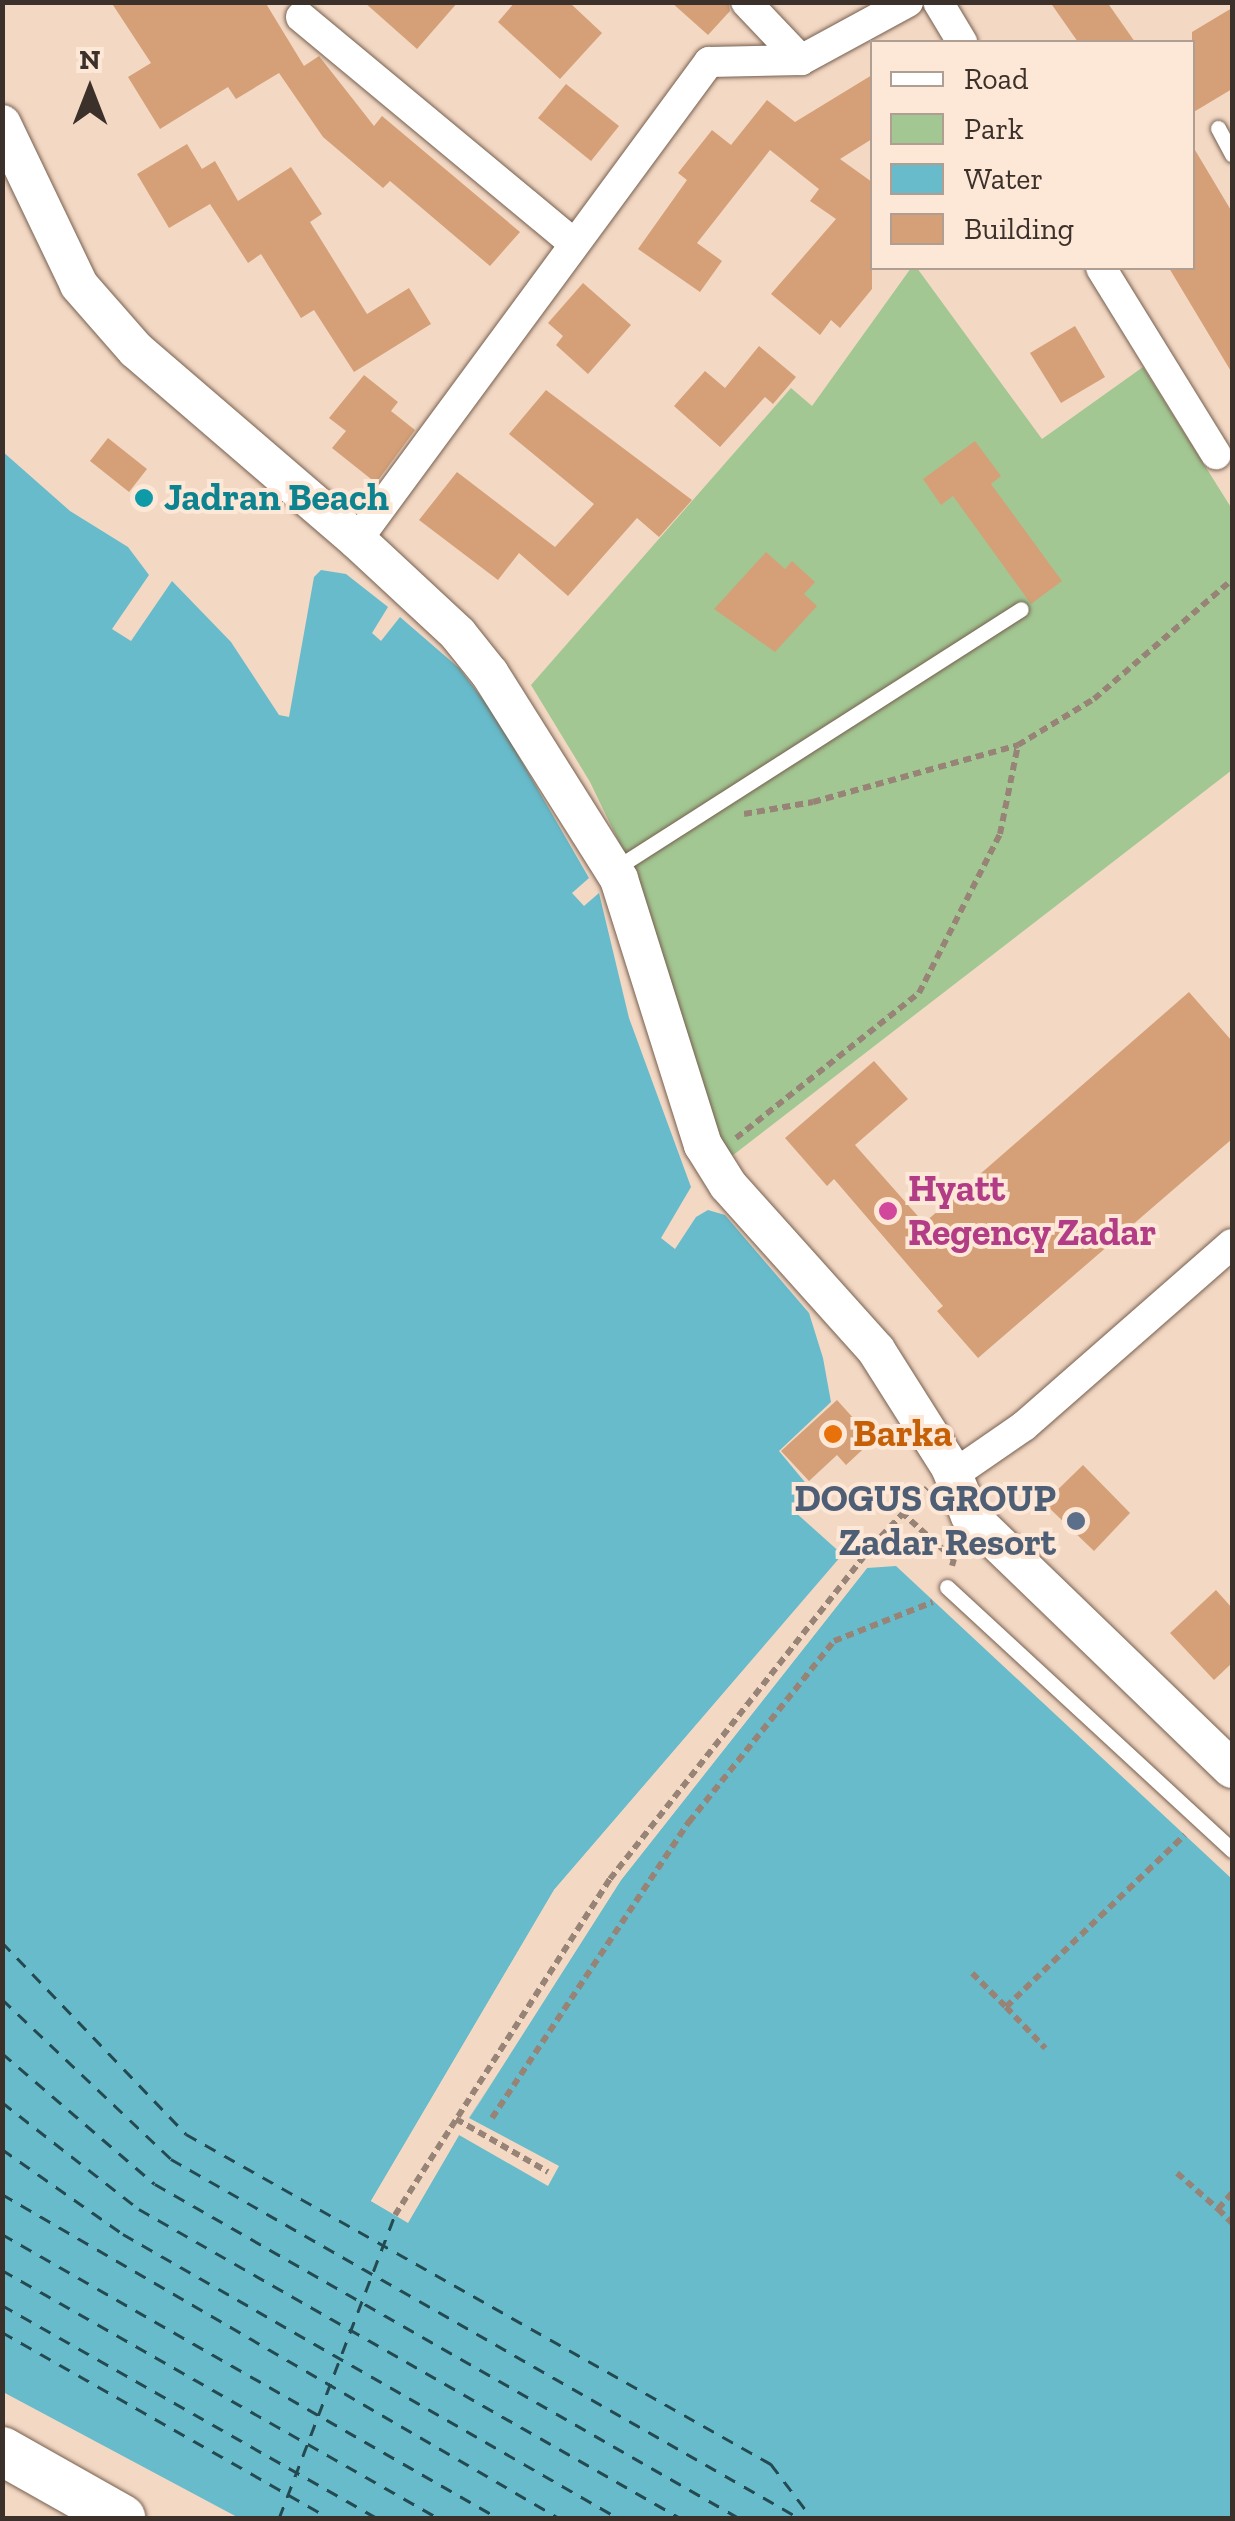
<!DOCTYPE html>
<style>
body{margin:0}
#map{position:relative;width:1235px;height:2521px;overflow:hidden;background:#f3d8c4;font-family:"Zilla Slab",serif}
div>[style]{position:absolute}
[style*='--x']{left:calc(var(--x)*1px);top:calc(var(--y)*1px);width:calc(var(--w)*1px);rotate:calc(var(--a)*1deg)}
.green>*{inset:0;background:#a3c793}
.water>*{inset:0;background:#68bbcb}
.pier>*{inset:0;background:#f3d8c4}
.ferry>*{height:2.5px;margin-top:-1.25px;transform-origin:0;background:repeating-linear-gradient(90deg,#234a51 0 12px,transparent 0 22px)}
.building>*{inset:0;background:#d5a077}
.path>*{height:6px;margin-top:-3px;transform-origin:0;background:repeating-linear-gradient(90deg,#978477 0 8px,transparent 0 13px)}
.roads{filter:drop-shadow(0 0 2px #765f4e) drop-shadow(0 0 2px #765f4e)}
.service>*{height:15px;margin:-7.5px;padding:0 7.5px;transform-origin:7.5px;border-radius:7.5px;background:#fff}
.minor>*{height:30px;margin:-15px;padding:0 15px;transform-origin:15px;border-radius:15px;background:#fff}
.tertiary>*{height:38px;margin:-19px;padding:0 19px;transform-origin:19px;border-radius:19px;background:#fff}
.primary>*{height:48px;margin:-24px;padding:0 24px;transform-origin:24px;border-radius:24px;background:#fff}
.dots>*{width:28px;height:28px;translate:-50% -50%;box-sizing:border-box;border:5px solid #fde7d7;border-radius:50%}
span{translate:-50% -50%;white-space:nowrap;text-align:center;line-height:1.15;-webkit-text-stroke:8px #fde7d7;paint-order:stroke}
.culture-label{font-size:38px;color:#0d838f;font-weight:700}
.left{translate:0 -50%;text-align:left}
.hotel-label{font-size:38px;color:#b23c85;font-weight:700}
.food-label{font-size:38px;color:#c56008;font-weight:700}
.service-label{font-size:38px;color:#4e5e75;font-weight:700}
.right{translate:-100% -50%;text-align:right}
.frame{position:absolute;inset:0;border:5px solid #3c312a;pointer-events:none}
.legend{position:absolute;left:870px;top:40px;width:325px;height:230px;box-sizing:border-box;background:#fde7d7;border:2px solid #b09e92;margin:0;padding:12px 18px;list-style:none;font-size:30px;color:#3c312a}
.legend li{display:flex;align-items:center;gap:20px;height:50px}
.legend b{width:50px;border:2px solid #b09e92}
.north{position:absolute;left:40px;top:40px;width:100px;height:100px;-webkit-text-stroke:8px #fde7d7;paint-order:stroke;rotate:0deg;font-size:28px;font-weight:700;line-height:40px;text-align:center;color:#3c312a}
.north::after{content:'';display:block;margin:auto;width:35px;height:45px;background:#3c312a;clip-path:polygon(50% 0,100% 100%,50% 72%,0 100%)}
</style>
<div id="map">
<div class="green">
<div style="clip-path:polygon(911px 268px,917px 268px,1042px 439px,1143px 367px,1232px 509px,1232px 770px,728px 1159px,716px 1141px,631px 867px,590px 782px,531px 685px,791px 388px,812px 406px)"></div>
</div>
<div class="water">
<div style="clip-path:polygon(2px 451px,70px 511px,128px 547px,149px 575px,112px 629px,131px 641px,172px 581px,231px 642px,279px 715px,289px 717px,314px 577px,321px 570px,346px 574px,388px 607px,372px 633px,381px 641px,400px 617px,459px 668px,495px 715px,589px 878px,572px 893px,584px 906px,599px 893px,629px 1018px,691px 1187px,661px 1238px,675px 1249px,696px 1217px,708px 1210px,725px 1215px,809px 1313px,823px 1358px,831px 1402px,779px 1451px,809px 1487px,795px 1512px,843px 1555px,554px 1890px,371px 2201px,408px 2222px,459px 2135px,548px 2186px,559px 2166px,469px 2118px,621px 1880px,867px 1568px,896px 1566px,1232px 1879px,1232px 2518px,239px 2518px,3px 2392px)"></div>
</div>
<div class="pier">
<div style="clip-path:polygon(842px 1555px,847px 1557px,558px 1893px,378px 2199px,406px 2216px,462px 2130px,408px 2223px,371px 2201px,554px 1890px)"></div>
<div style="clip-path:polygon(863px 1566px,867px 1568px,621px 1880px,467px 2122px,617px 1877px)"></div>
</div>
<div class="ferry">
<div style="--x:2;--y:1942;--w:266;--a:46.2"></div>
<div style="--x:186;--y:2134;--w:672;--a:29.43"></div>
<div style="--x:771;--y:2464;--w:68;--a:52.8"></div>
<div style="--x:2;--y:1999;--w:233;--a:43.4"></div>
<div style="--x:171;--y:2159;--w:723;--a:29.75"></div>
<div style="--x:2;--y:2053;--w:201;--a:40.6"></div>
<div style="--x:155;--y:2184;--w:673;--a:29.77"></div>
<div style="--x:2;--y:2102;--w:174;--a:38"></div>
<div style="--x:139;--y:2209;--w:623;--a:29.73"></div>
<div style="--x:2;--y:2149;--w:148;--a:35.1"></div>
<div style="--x:123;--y:2234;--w:571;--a:29.84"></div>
<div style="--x:2;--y:2194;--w:644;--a:30.19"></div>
<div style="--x:2;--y:2234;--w:572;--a:29.79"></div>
<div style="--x:2;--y:2270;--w:502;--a:29.63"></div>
<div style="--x:2;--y:2305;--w:431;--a:29.6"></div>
<div style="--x:2;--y:2332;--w:377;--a:29.6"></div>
<div style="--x:279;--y:2518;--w:324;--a:-69.1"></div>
</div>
<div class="building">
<div style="clip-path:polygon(111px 2px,265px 2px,304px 66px,319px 56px,374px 126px,382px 116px,520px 232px,490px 266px,390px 181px,383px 188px,323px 137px,279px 73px,236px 99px,228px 87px,160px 129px,128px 77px,151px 63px)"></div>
<div style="clip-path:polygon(364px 2px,458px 2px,417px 49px)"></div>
<div style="clip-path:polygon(515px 2px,569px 2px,602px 33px,560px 79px,498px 22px)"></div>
<div style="clip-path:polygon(671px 2px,728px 2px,730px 11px,708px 35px)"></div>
<div style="clip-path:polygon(1050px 2px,1107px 2px,1135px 42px,1078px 42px)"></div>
<div style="clip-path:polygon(1232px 8px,1232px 89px,1192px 113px,1192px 32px)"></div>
<div style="clip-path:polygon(872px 75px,872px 139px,840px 159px,872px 182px,872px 289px,840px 328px,831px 320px,820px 335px,771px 294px,836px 219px,810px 201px,819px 189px,770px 150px,697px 243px,722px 261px,700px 292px,638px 249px,687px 180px,678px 173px,712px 130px,731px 145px,767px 100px,795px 122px)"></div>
<div style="clip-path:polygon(566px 84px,619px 126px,591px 161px,538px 118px)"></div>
<div style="clip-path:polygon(187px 144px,202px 169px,215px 161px,238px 201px,291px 167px,322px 214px,310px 222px,367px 314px,409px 288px,431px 324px,354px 372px,314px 310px,301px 318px,261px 254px,248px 263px,210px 204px,169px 228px,137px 174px)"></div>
<div style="clip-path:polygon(1192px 145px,1232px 212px,1232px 373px,1169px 268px,1192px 268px)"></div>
<div style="clip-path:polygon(583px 283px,631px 325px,588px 374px,556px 345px,563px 336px,548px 323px)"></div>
<div style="clip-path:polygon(1075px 326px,1105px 377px,1061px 403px,1030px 353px)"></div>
<div style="clip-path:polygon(759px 346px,796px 377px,773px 404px,765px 397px,720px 447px,674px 406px,705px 371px,725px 388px)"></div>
<div style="clip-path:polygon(364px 375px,398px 402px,391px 411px,415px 430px,376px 483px,332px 448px,346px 431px,329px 418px)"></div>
<div style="clip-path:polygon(546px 390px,692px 500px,659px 537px,637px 518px,568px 596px,519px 553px,498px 580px,419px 520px,457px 472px,555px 547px,594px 504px,509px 434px)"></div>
<div style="clip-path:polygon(108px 438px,147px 469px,129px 492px,90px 461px)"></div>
<div style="clip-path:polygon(975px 441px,1001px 476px,991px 484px,1062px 581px,1031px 604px,953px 496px,941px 505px,923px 479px)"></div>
<div style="clip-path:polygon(766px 552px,785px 569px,792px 561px,815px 582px,804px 594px,817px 606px,775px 652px,714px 609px)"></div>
<div style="clip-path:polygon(1189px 992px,1232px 1041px,1232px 1139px,978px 1358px,937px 1311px,943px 1306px,834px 1179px,827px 1186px,785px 1138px,874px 1061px,908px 1099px,855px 1145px,924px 1223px)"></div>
<div style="clip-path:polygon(837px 1400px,873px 1440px,846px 1465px,837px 1455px,809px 1481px,781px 1451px)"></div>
<div style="clip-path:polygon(1083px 1465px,1130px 1513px,1094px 1551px,1044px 1503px)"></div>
<div style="clip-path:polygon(1216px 1590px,1232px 1608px,1232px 1663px,1214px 1680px,1170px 1633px)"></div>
</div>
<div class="path">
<div style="--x:744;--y:814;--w:70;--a:-9.9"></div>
<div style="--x:813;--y:802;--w:213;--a:-15.5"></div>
<div style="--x:1018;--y:745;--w:89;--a:-31.2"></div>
<div style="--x:1094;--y:699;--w:182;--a:-40.8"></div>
<div style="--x:736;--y:1138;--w:233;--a:-38.4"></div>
<div style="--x:919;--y:993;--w:178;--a:-63"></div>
<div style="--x:1000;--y:834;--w:91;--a:-78.6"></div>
<div style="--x:901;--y:1512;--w:71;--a:41.6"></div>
<div style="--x:954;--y:1559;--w:7;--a:106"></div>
<div style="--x:972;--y:1973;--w:48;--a:45"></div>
<div style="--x:1006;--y:2007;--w:248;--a:-43.9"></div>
<div style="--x:1006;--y:2007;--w:57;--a:46.4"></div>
<div style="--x:492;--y:2118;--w:356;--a:-56.4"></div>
<div style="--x:689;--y:1822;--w:232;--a:-51.3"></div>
<div style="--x:834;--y:1641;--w:106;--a:-21.5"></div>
<div style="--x:456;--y:2119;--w:106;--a:29.9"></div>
<div style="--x:1177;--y:2173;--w:55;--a:41.3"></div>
<div style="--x:1218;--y:2209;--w:21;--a:-49"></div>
<div style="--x:1218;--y:2209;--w:20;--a:45"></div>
<div style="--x:395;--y:2215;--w:399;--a:-57.4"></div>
<div style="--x:610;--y:1879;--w:424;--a:-51.8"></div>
<div style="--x:872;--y:1546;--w:80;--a:-46.5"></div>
</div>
<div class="roads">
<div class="service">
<div style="--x:1218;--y:128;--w:30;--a:62"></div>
<div style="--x:613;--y:870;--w:484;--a:-32.6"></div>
<div style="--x:947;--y:1587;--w:388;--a:42.7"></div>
</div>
<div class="minor">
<div style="--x:746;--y:2;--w:80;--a:46.5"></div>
<div style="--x:938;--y:2;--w:47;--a:59"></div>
<div style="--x:301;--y:17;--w:355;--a:39.7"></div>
<div style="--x:1101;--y:268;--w:219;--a:58.3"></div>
<div style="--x:357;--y:540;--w:594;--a:-53.63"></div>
<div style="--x:709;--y:62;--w:92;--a:-1.2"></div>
<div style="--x:801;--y:60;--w:122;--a:-28.5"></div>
<div style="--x:953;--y:1475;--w:86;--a:-34.6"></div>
<div style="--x:1024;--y:1426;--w:276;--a:-41.2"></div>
</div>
<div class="tertiary">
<div style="--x:2;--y:124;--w:178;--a:64.4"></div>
<div style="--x:79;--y:285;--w:86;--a:48.8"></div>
<div style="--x:136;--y:350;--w:291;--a:40.7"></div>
<div style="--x:357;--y:540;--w:138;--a:42.9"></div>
<div style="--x:458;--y:634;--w:51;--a:51.3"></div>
<div style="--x:490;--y:674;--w:242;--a:57.8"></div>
<div style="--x:619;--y:879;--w:279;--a:72.5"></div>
<div style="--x:703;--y:1145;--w:47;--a:58"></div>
<div style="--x:728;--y:1185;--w:222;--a:48.1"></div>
<div style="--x:876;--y:1350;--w:138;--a:57.7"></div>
<div style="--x:950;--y:1467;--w:53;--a:67.8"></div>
<div style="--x:970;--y:1516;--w:364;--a:44"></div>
</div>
<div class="primary">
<div style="--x:2;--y:2451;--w:137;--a:29.4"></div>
</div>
</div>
<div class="dots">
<div style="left:144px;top:498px;background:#0f9aa8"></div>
<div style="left:888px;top:1211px;background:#d1479c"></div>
<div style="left:833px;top:1434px;background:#e8710a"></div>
<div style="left:1076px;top:1521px;background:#5c6f8a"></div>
</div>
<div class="culture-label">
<span class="left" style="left:164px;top:498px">Jadran Beach</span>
</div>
<div class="hotel-label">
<span class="left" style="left:908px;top:1211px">Hyatt<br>Regency Zadar</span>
</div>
<div class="food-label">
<span class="left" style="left:853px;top:1434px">Barka</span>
</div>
<div class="service-label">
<span class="right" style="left:1056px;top:1521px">DOGUS GROUP<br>Zadar Resort</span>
</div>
<div class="frame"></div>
<ul class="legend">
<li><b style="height:12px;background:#fff"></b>Road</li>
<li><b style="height:28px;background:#a3c793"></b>Park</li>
<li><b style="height:28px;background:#68bbcb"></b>Water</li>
<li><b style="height:28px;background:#d5a077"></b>Building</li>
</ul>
<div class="north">N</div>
</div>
